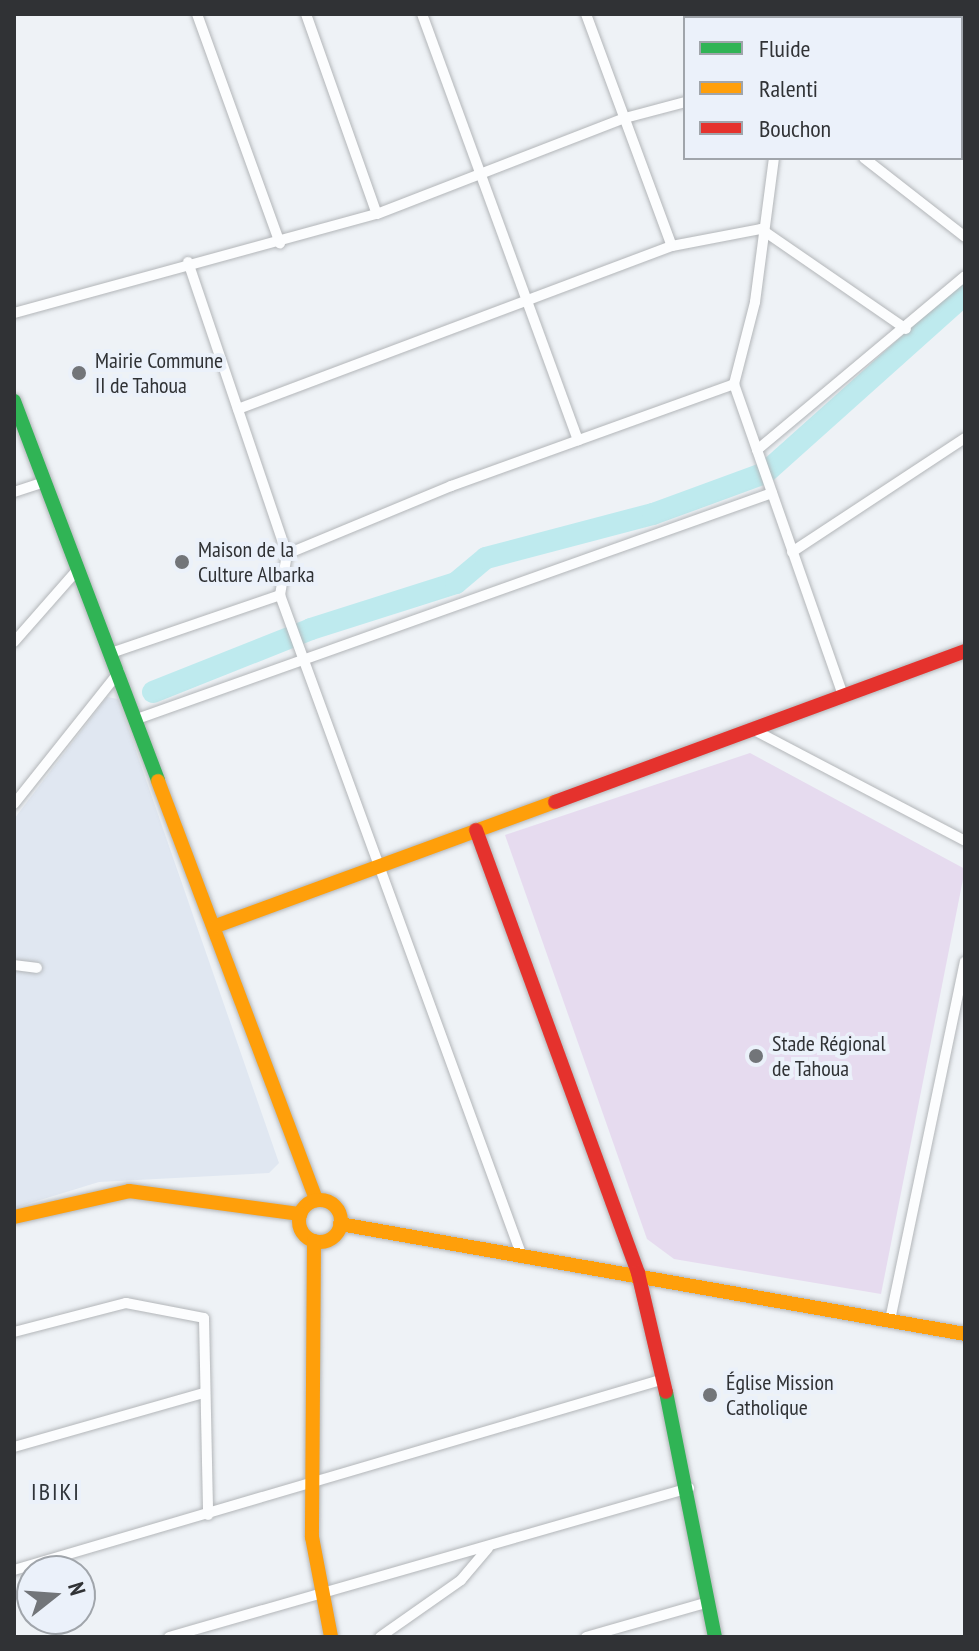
<!DOCTYPE html>
<meta charset="utf-8">
<style>
body{margin:0}
#map{position:relative;width:979px;height:1651px;overflow:hidden;background:#eef2f6;font-family:"PT Sans Narrow",sans-serif}
div>[style]{position:absolute}
[style*='--x']{left:calc(var(--x)*1px);top:calc(var(--y)*1px);width:calc(var(--w)*1px);rotate:calc(var(--a)*1deg)}
.built>*{inset:0;background:#e0e7f1}
.green>*{inset:0;background:#e6dbef}
.river>*{height:22px;margin:-11px;padding:0 11px;transform-origin:11px;border-radius:11px;background:#beeaee}
.roads{filter:drop-shadow(0 0 2px #b3b6b9) drop-shadow(0 0 2px #b3b6b9)}
.street>*{height:10px;margin:-5px;padding:0 5px;transform-origin:5px;border-radius:5px;background:#fcfdfe}
.fast>*{height:14px;margin:-7px;padding:0 7px;transform-origin:7px;border-radius:7px;background:#30b455}
.slow>*{height:14px;margin:-7px;padding:0 7px;transform-origin:7px;border-radius:7px;background:#ff9f0a}
.slow>.ring{margin:-7px;padding:0;box-sizing:content-box;background:none;border:14px solid #ff9f0a;border-radius:50%}
.jam>*{height:14px;margin:-7px;padding:0 7px;transform-origin:7px;border-radius:7px;background:#e5322d}
.dots>*{width:22px;height:22px;translate:-50% -50%;box-sizing:border-box;border:4px solid #ebf1fa;border-radius:50%}
span{translate:-50% -50%;white-space:nowrap;text-align:center;line-height:1.15;-webkit-text-stroke:8px #ebf1fa;paint-order:stroke}
.poi-label{font-size:22px;color:#303235}
.left{translate:0 -50%;text-align:left}
.neighbourhood-label{font-size:24px;color:#2f343a;letter-spacing:2px}
.frame{position:absolute;inset:0;border:16px solid #303235;pointer-events:none}
.legend{position:absolute;left:683px;top:16px;width:280px;height:144px;box-sizing:border-box;background:#ebf1fa;border:2px solid #a0a5ab;margin:0;padding:10px 14px;list-style:none;font-size:24px;color:#303235}
.legend li{display:flex;align-items:center;gap:16px;height:40px}
.legend b{width:40px;border:2px solid #a0a5ab}
.north{position:absolute;left:16px;top:1555px;width:80px;height:80px;box-sizing:border-box;background:#ebf1fa;border:2px solid #a0a5ab;border-radius:50%;rotate:73deg;font-size:22px;font-weight:700;line-height:32px;text-align:center;color:#303235}
.north::after{content:'';display:block;margin:auto;width:28px;height:36px;background:#727579;clip-path:polygon(50% 0,100% 100%,50% 72%,0 100%)}
</style>
<div id="map">
<div class="built">
<div style="clip-path:polygon(107px 697px,118px 699px,279px 1163px,269px 1173px,99px 1182px,14px 1208px,14px 819px)"></div>
</div>
<div class="green">
<div style="clip-path:polygon(750px 753px,965px 869px,881px 1294px,674px 1259px,647px 1239px,505px 835px)"></div>
</div>
<div class="river">
<div style="--x:153;--y:692;--w:170;--a:-21.7"></div>
<div style="--x:311;--y:629;--w:152;--a:-17.6"></div>
<div style="--x:456;--y:583;--w:39;--a:-40"></div>
<div style="--x:486;--y:558;--w:173;--a:-14.8"></div>
<div style="--x:653;--y:514;--w:119;--a:-20.1"></div>
<div style="--x:765;--y:473;--w:268;--a:-41.8"></div>
</div>
<div class="roads">
<div class="street">
<div style="--x:197;--y:14;--w:244;--a:70.1"></div>
<div style="--x:306;--y:14;--w:212;--a:70.5"></div>
<div style="--x:422;--y:14;--w:454;--a:69.9"></div>
<div style="--x:586;--y:14;--w:247;--a:69.7"></div>
<div style="--x:697;--y:14;--w:4;--a:76"></div>
<div style="--x:842;--y:18;--w:6;--a:-45"></div>
<div style="--x:961;--y:99;--w:4;--a:14"></div>
<div style="--x:864;--y:158;--w:128;--a:38"></div>
<div style="--x:188;--y:262;--w:308;--a:71.3"></div>
<div style="--x:14;--y:313;--w:376;--a:-15.3"></div>
<div style="--x:377;--y:214;--w:266;--a:-21.2"></div>
<div style="--x:625;--y:118;--w:62;--a:-14.9"></div>
<div style="--x:734;--y:384;--w:330;--a:70.7"></div>
<div style="--x:238;--y:409;--w:464;--a:-20.6"></div>
<div style="--x:672;--y:246;--w:91;--a:-10.8"></div>
<div style="--x:761;--y:229;--w:176;--a:34.6"></div>
<div style="--x:757;--y:450;--w:271;--a:-39.9"></div>
<div style="--x:14;--y:492;--w:33;--a:-18"></div>
<div style="--x:792;--y:552;--w:207;--a:-33.4"></div>
<div style="--x:14;--y:642;--w:98;--a:-48.7"></div>
<div style="--x:111;--y:653;--w:179;--a:-18.9"></div>
<div style="--x:137;--y:719;--w:674;--a:-19.59"></div>
<div style="--x:752;--y:729;--w:241;--a:27.7"></div>
<div style="--x:14;--y:804;--w:169;--a:-51.5"></div>
<div style="--x:14;--y:965;--w:23;--a:7"></div>
<div style="--x:520;--y:1251;--w:699;--a:-110.1"></div>
<div style="--x:280;--y:595;--w:42;--a:-80.3"></div>
<div style="--x:287;--y:554;--w:178;--a:-22.5"></div>
<div style="--x:451;--y:486;--w:301;--a:-19.8"></div>
<div style="--x:734;--y:384;--w:85;--a:-75.6"></div>
<div style="--x:755;--y:302;--w:145;--a:-82.5"></div>
<div style="--x:890;--y:1320;--w:366;--a:-78.2"></div>
<div style="--x:14;--y:1332;--w:116;--a:-14.5"></div>
<div style="--x:126;--y:1303;--w:79;--a:10.9"></div>
<div style="--x:204;--y:1318;--w:197;--a:88.8"></div>
<div style="--x:14;--y:1447;--w:198;--a:-15.9"></div>
<div style="--x:14;--y:1570;--w:677;--a:-16.38"></div>
<div style="--x:169;--y:1637;--w:541;--a:-15.99"></div>
<div style="--x:380;--y:1637;--w:99;--a:-35.1"></div>
<div style="--x:461;--y:1580;--w:42;--a:-49.8"></div>
<div style="--x:586;--y:1637;--w:128;--a:-15.9"></div>
</div>
<div class="fast">
<div style="--x:14;--y:401;--w:406;--a:69.2"></div>
<div style="--x:666;--y:1392;--w:250;--a:78.7"></div>
</div>
<div class="slow">
<div style="--x:158;--y:781;--w:448;--a:69.3"></div>
<div style="--x:216;--y:926;--w:361;--a:-20.1"></div>
<div class="ring" style="left:299px;top:1200px;width:28px;height:28px"></div>
<div style="--x:14;--y:1217;--w:118;--a:-12.7"></div>
<div style="--x:129;--y:1191;--w:173;--a:7.7"></div>
<div style="--x:340;--y:1224;--w:635;--a:9.98"></div>
<div style="--x:314;--y:1241;--w:296;--a:90.4"></div>
<div style="--x:312;--y:1537;--w:102;--a:79.2"></div>
</div>
<div class="jam">
<div style="--x:555;--y:802;--w:437;--a:-20.2"></div>
<div style="--x:476;--y:830;--w:472;--a:69.9"></div>
<div style="--x:638;--y:1273;--w:122;--a:76.8"></div>
</div>
</div>
<div class="dots">
<div style="left:79px;top:373px;background:#727579"></div>
<div style="left:182px;top:562px;background:#727579"></div>
<div style="left:756px;top:1056px;background:#727579"></div>
<div style="left:710px;top:1395px;background:#727579"></div>
</div>
<div class="poi-label">
<span class="left" style="left:95px;top:373px">Mairie Commune<br>II de Tahoua</span>
<span class="left" style="left:198px;top:562px">Maison de la<br>Culture Albarka</span>
<span class="left" style="left:772px;top:1056px">Stade Régional<br>de Tahoua</span>
<span class="left" style="left:726px;top:1395px">Église Mission<br>Catholique</span>
</div>
<div class="neighbourhood-label">
<span style="left:56px;top:1492px">IBIKI</span>
</div>
<div class="frame"></div>
<ul class="legend">
<li><b style="height:10px;background:#30b455"></b>Fluide</li>
<li><b style="height:10px;background:#ff9f0a"></b>Ralenti</li>
<li><b style="height:10px;background:#e5322d"></b>Bouchon</li>
</ul>
<div class="north">N</div>
</div>
